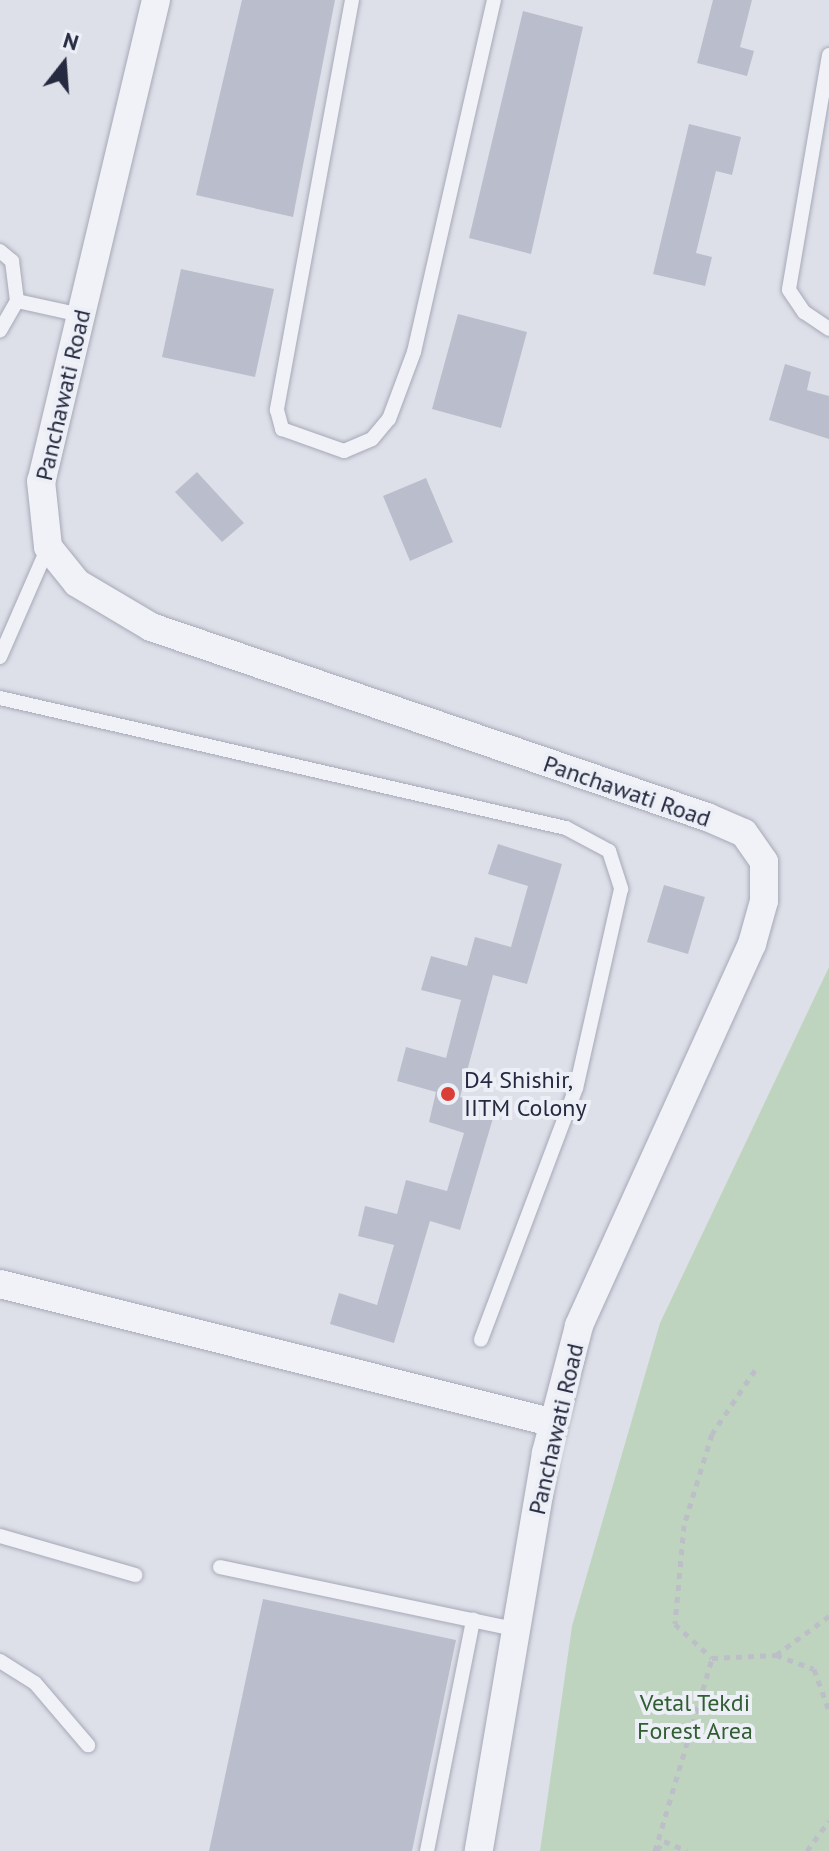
<!DOCTYPE html>
<style>
body{margin:0}
#map{position:relative;width:829px;height:1851px;overflow:hidden;background:#dee0e9;font-family:"PT Sans",sans-serif}
div>[style]{position:absolute}
[style*='--x']{left:calc(var(--x)*1px);top:calc(var(--y)*1px);width:calc(var(--w)*1px);rotate:calc(var(--a)*1deg)}
.green>*{inset:0;background:#bfd4be}
.building>*{inset:0;background:#babecc}
.path>*{height:5px;margin-top:-2.5px;transform-origin:0;background:repeating-linear-gradient(90deg,#bcbec8 0 6px,transparent 0 12px)}
.roads{filter:drop-shadow(0 0 2px #a6a9b7) drop-shadow(0 0 2px #a6a9b7)}
.service>*{height:14px;margin:-7px;padding:0 7px;transform-origin:7px;border-radius:7px;background:#f1f2f7}
.minor>*{height:28px;margin:-14px;padding:0 14px;transform-origin:14px;border-radius:14px;background:#f1f2f7}
.dots>*{width:22px;height:22px;translate:-50% -50%;box-sizing:border-box;border:4px solid #edeff6;border-radius:50%}
span{translate:-50% -50%;white-space:nowrap;text-align:center;line-height:1.15;-webkit-text-stroke:8px #edeff6;paint-order:stroke}
.street-label{font-size:24px;color:#252a41}
.poi-label{font-size:24px;color:#252a41}
.left{translate:0 -50%;text-align:left}
.park-label{font-size:24px;color:#315e32}
.north{position:absolute;left:24px;top:24px;width:80px;height:80px;-webkit-text-stroke:6px #edeff6;paint-order:stroke;rotate:17deg;font-size:22px;font-weight:700;line-height:32px;text-align:center;color:#252a41}
.north::after{content:'';display:block;margin:auto;width:28px;height:36px;background:#252a41;clip-path:polygon(50% 0,100% 100%,50% 72%,0 100%)}
</style>
<div id="map">
<div class="green">
<div style="clip-path:polygon(829px 967px,829px 1851px,540px 1851px,572px 1626px,660px 1323px)"></div>
</div>
<div class="building">
<div style="clip-path:polygon(242px 0,335px 0,293px 217px,196px 195px)"></div>
<div style="clip-path:polygon(713px 0,752px 0,740px 47px,754px 51px,747px 76px,697px 63px)"></div>
<div style="clip-path:polygon(523px 11px,583px 27px,531px 254px,469px 238px)"></div>
<div style="clip-path:polygon(689px 124px,741px 137px,732px 175px,716px 171px,696px 253px,712px 257px,705px 286px,653px 274px)"></div>
<div style="clip-path:polygon(181px 269px,274px 289px,255px 377px,162px 357px)"></div>
<div style="clip-path:polygon(458px 314px,527px 332px,501px 428px,432px 409px)"></div>
<div style="clip-path:polygon(785px 364px,811px 372px,807px 390px,829px 396px,829px 439px,769px 420px)"></div>
<div style="clip-path:polygon(197px 472px,244px 523px,222px 542px,175px 492px)"></div>
<div style="clip-path:polygon(426px 478px,453px 542px,410px 561px,383px 496px)"></div>
<div style="clip-path:polygon(498px 844px,562px 864px,527px 984px,493px 975px,460px 1097px,496px 1108px,460px 1230px,430px 1221px,394px 1343px,330px 1324px,339px 1293px,377px 1305px,394px 1245px,358px 1236px,365px 1206px,397px 1214px,406px 1180px,447px 1191px,464px 1133px,429px 1122px,436px 1092px,397px 1081px,406px 1047px,446px 1058px,461px 1000px,421px 990px,431px 956px,467px 966px,475px 937px,511px 947px,528px 886px,488px 874px)"></div>
<div style="clip-path:polygon(664px 885px,705px 897px,688px 954px,647px 942px)"></div>
<div style="clip-path:polygon(263px 1599px,456px 1640px,412px 1851px,209px 1851px)"></div>
</div>
<div class="path">
<div style="--x:755;--y:1370;--w:77;--a:123.9"></div>
<div style="--x:712;--y:1434;--w:95;--a:107.1"></div>
<div style="--x:684;--y:1525;--w:99;--a:95.2"></div>
<div style="--x:675;--y:1624;--w:50;--a:42.6"></div>
<div style="--x:712;--y:1658;--w:64;--a:-2.7"></div>
<div style="--x:776;--y:1655;--w:40;--a:20.2"></div>
<div style="--x:814;--y:1669;--w:45;--a:70.3"></div>
<div style="--x:776;--y:1655;--w:66;--a:-36.3"></div>
<div style="--x:657;--y:1850;--w:11;--a:-52"></div>
<div style="--x:664;--y:1841;--w:25;--a:23"></div>
<div style="--x:655;--y:1851;--w:201;--a:-73.5"></div>
<div style="--x:807;--y:1851;--w:37;--a:-54"></div>
</div>
<div class="roads">
<div class="service">
<div style="--x:352;--y:0;--w:417;--a:100.4"></div>
<div style="--x:277;--y:410;--w:20;--a:75"></div>
<div style="--x:282;--y:429;--w:66;--a:19.5"></div>
<div style="--x:344;--y:451;--w:30;--a:-23"></div>
<div style="--x:372;--y:439;--w:26;--a:-50"></div>
<div style="--x:389;--y:419;--w:72;--a:-69.5"></div>
<div style="--x:414;--y:352;--w:361;--a:-77.2"></div>
<div style="--x:829;--y:55;--w:238;--a:99.7"></div>
<div style="--x:789;--y:290;--w:27;--a:56"></div>
<div style="--x:804;--y:312;--w:30;--a:34"></div>
<div style="--x:0;--y:251;--w:16;--a:40"></div>
<div style="--x:12;--y:261;--w:40;--a:82.9"></div>
<div style="--x:17;--y:301;--w:34;--a:120"></div>
<div style="--x:17;--y:301;--w:66;--a:12.3"></div>
<div style="--x:0;--y:657;--w:120;--a:-66.4"></div>
<div style="--x:0;--y:698;--w:581;--a:12.94"></div>
<div style="--x:566;--y:828;--w:49;--a:28.1"></div>
<div style="--x:609;--y:851;--w:40;--a:72"></div>
<div style="--x:621;--y:889;--w:204;--a:102.7"></div>
<div style="--x:576;--y:1088;--w:269;--a:110.7"></div>
<div style="--x:0;--y:1536;--w:141;--a:16.1"></div>
<div style="--x:220;--y:1567;--w:305;--a:11.9"></div>
<div style="--x:0;--y:1661;--w:41;--a:32.2"></div>
<div style="--x:35;--y:1683;--w:82;--a:49.5"></div>
<div style="--x:427;--y:1851;--w:236;--a:-78.7"></div>
</div>
<div class="minor">
<div style="--x:156;--y:0;--w:495;--a:103.4"></div>
<div style="--x:41;--y:481;--w:66;--a:83.9"></div>
<div style="--x:48;--y:547;--w:46;--a:51.1"></div>
<div style="--x:77;--y:583;--w:86;--a:30.7"></div>
<div style="--x:151;--y:627;--w:588;--a:18.87"></div>
<div style="--x:707;--y:817;--w:40;--a:23.4"></div>
<div style="--x:744;--y:833;--w:35;--a:55"></div>
<div style="--x:764;--y:862;--w:39;--a:90"></div>
<div style="--x:764;--y:901;--w:45;--a:105.6"></div>
<div style="--x:752;--y:944;--w:419;--a:114.4"></div>
<div style="--x:579;--y:1326;--w:131;--a:104.6"></div>
<div style="--x:546;--y:1453;--w:404;--a:99.6"></div>
<div style="--x:0;--y:1284;--w:571;--a:14.08"></div>
</div>
</div>
<div class="dots">
<div style="left:448px;top:1094px;background:#db3e36"></div>
</div>
<div class="street-label">
<span style="left:63px;top:395px;rotate:-77deg">Panchawati Road</span>
<span style="left:627px;top:791px;rotate:19deg">Panchawati Road</span>
<span style="left:556px;top:1429px;rotate:-77deg">Panchawati Road</span>
</div>
<div class="poi-label">
<span class="left" style="left:464px;top:1094px">D4 Shishir,<br>IITM Colony</span>
</div>
<div class="park-label">
<span style="left:695px;top:1717px">Vetal Tekdi<br>Forest Area</span>
</div>
<div class="north">N</div>
</div>
